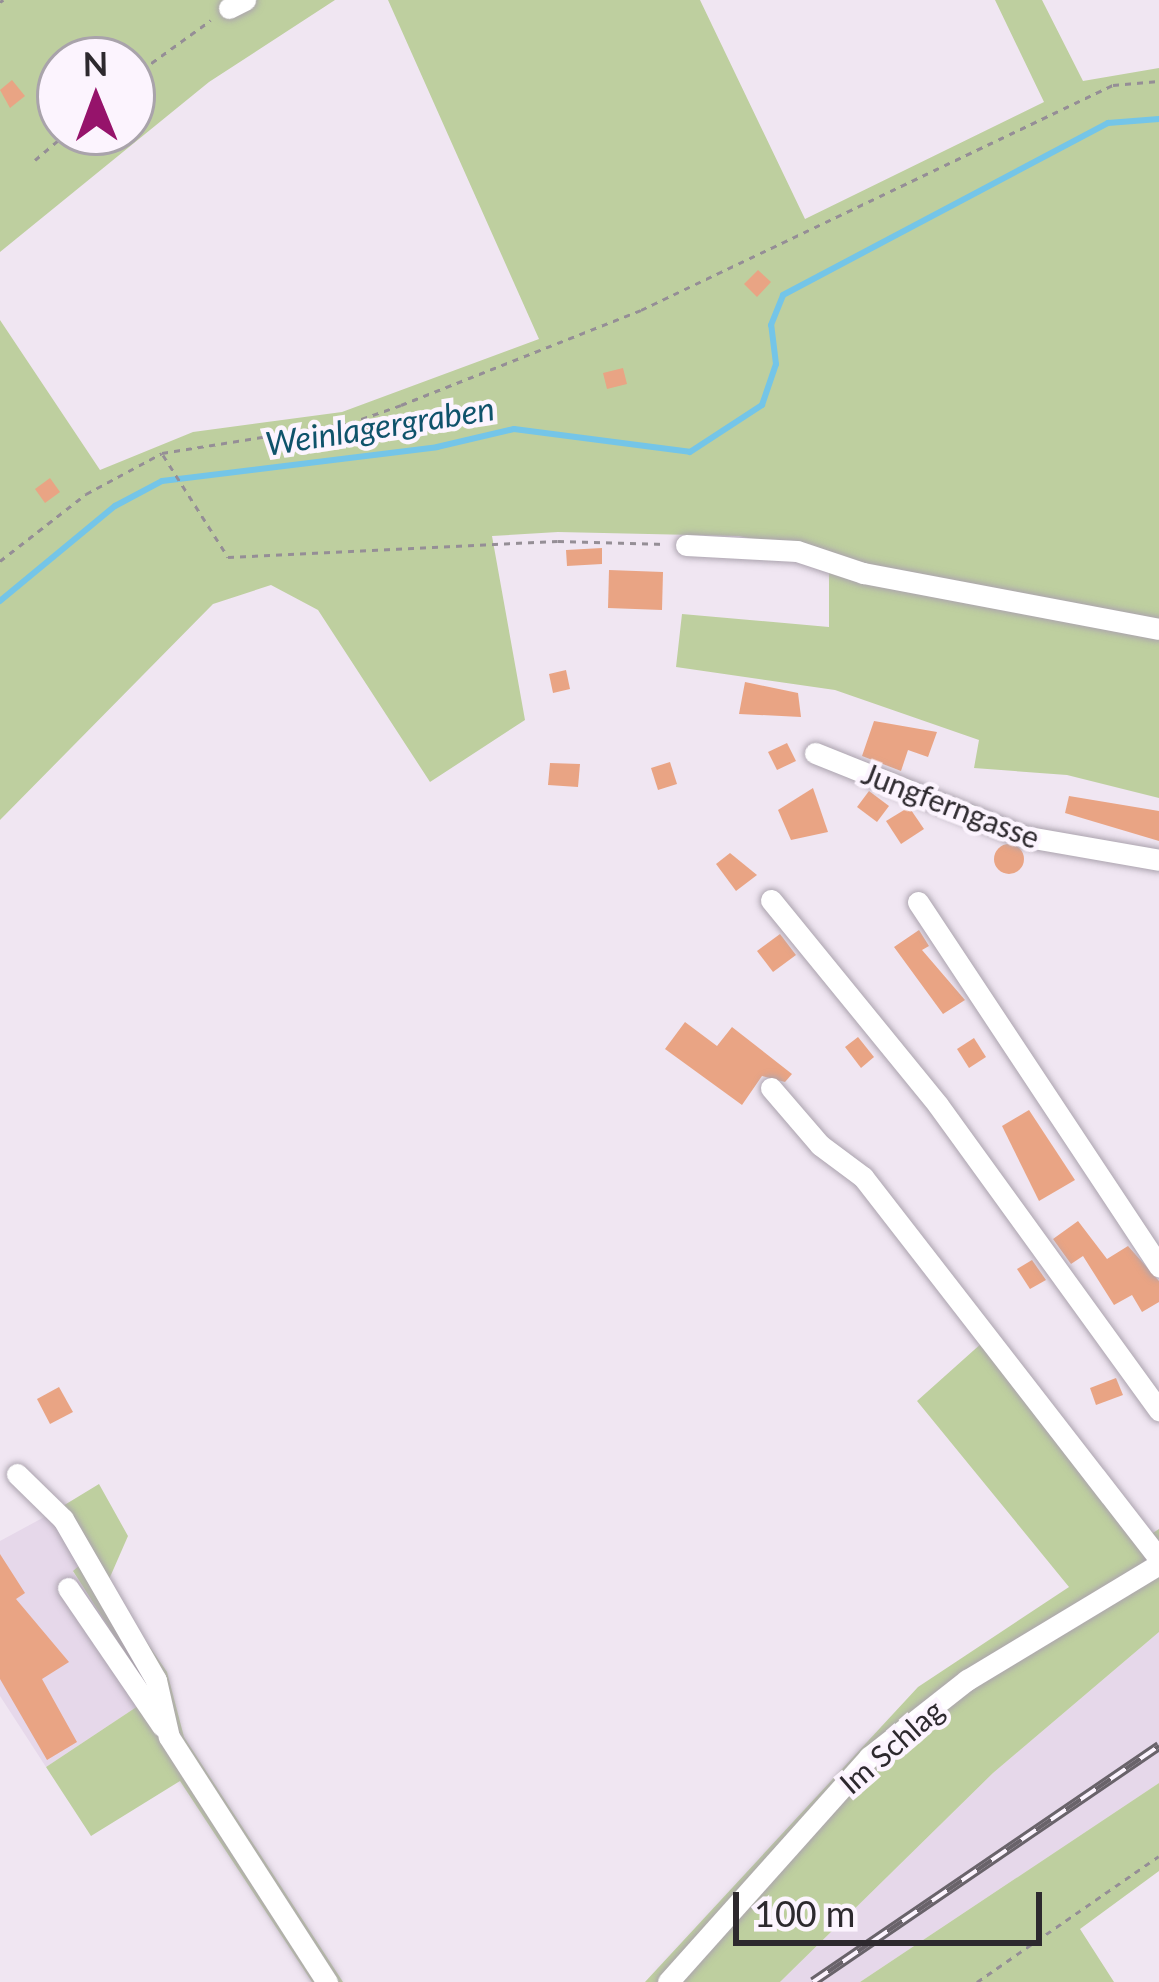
<!DOCTYPE html>
<style>
body{margin:0}
#map{position:relative;width:1159px;height:1982px;overflow:hidden;background:#f0e6f2;font-family:Lato,sans-serif}
div>[style]{position:absolute}
[style*='--x']{left:calc(var(--x)*1px);top:calc(var(--y)*1px);width:calc(var(--w)*1px);rotate:calc(var(--a)*1deg)}
.built>*{inset:0;background:#e6d8ea}
.green>*{inset:0;background:#becf9f}
.stream>*{height:6px;margin:-3px;padding:0 3px;transform-origin:3px;border-radius:3px;background:#74c5e8}
.building>*{inset:0;background:#e9a484}
.round{border-radius:50%}
.path>*{height:3px;margin-top:-1.5px;transform-origin:0;background:repeating-linear-gradient(90deg,#958e96 0 6px,transparent 0 12px)}
.roads{filter:drop-shadow(0 0 3px #aba3ae) drop-shadow(0 0 3px #aba3ae)}
.minor>*{height:21px;margin:-10.5px;padding:0 10.5px;transform-origin:10.5px;border-radius:10.5px;background:#fff}
.rail>*{height:10px;margin-top:-5px;transform-origin:0;background:repeating-linear-gradient(90deg,#fcf4fe 0 18px,#69636a 0 36px);box-sizing:border-box;border-block:3px solid #69636a}
span{translate:-50% -50%;white-space:nowrap;text-align:center;line-height:1.15;-webkit-text-stroke:9px #fcf4fe;paint-order:stroke}
.street-label{font-size:30px;color:#2d292e}
.water-label{font-size:33px;color:#0f536b;font-style:italic}
.north{position:absolute;left:36px;top:36px;width:120px;height:120px;box-sizing:border-box;background:#fcf4fe;border:3px solid #a9a3ab;border-radius:50%;rotate:359deg;font-size:33px;font-weight:700;line-height:48px;text-align:center;color:#2d292e}
.north::after{content:'';display:block;margin:auto;width:42px;height:54px;background:#96136b;clip-path:polygon(50% 0,100% 100%,50% 72%,0 100%)}
.scale{position:absolute;left:733px;top:1892px;width:309px;height:54px;box-sizing:border-box;border:6px solid #2d292e;border-top:0;padding-left:15px;font-size:36px;line-height:42px;white-space:nowrap;color:#2d292e;-webkit-text-stroke:9px #fcf4fe;paint-order:stroke}
</style>
<div id="map">
<div class="built">
<div style="clip-path:polygon(48px 1515px,82px 1563px,73px 1572px,153px 1696px,46px 1767px,0 1696px,0 1541px)"></div>
<div style="clip-path:polygon(1159px 1632px,1159px 1783px,860px 1982px,780px 1982px,993px 1773px)"></div>
</div>
<div class="green">
<div style="clip-path:polygon(evenodd,0 0,335px 0,209px 82px,0 252px,0 0,60px 60px,132px 60px,132px 132px,60px 132px,60px 60px)"></div>
<div style="clip-path:polygon(388px 0,700px 0,805px 219px,1044px 102px,995px 0,1042px 0,1083px 81px,1159px 68px,1159px 798px,1067px 775px,974px 768px,979px 740px,835px 690px,676px 667px,682px 614px,829px 627px,829px 555px,739px 536px,558px 532px,492px 536px,525px 720px,430px 782px,318px 610px,271px 585px,213px 604px,0 820px,0 320px,100px 470px,193px 432px,342px 412px,539px 339px)"></div>
<div style="clip-path:polygon(983px 1342px,1137px 1543px,1159px 1529px,1159px 1632px,993px 1773px,780px 1982px,645px 1982px,918px 1687px,1069px 1587px,917px 1401px)"></div>
<div style="clip-path:polygon(99px 1484px,128px 1536px,107px 1584px,167px 1672px,184px 1737px,343px 1982px,312px 1982px,180px 1781px,91px 1836px,46px 1767px,153px 1696px,73px 1571px,82px 1563px,48px 1515px)"></div>
<div style="clip-path:polygon(1159px 1783px,1159px 1871px,1080px 1929px,1114px 1982px,860px 1982px)"></div>
</div>
<div class="stream">
<div style="--x:0;--y:601;--w:149;--a:-39.6"></div>
<div style="--x:115;--y:506;--w:53;--a:-28"></div>
<div style="--x:162;--y:481;--w:277;--a:-7"></div>
<div style="--x:437;--y:447;--w:79;--a:-13.2"></div>
<div style="--x:514;--y:429;--w:177;--a:7.4"></div>
<div style="--x:690;--y:452;--w:86;--a:-33.1"></div>
<div style="--x:762;--y:405;--w:43;--a:-71.1"></div>
<div style="--x:776;--y:364;--w:39;--a:-97"></div>
<div style="--x:771;--y:325;--w:32;--a:-68"></div>
<div style="--x:783;--y:295;--w:368;--a:-27.9"></div>
<div style="--x:1108;--y:123;--w:51;--a:-4.5"></div>
</div>
<div class="building">
<div style="clip-path:polygon(12px 80px,25px 96px,10px 108px,0 90px)"></div>
<div style="clip-path:polygon(758px 270px,771px 282px,757px 297px,744px 284px)"></div>
<div style="clip-path:polygon(623px 368px,627px 384px,607px 389px,603px 373px)"></div>
<div style="clip-path:polygon(50px 478px,60px 492px,45px 503px,35px 489px)"></div>
<div style="clip-path:polygon(602px 548px,602px 564px,567px 566px,566px 550px)"></div>
<div style="clip-path:polygon(609px 570px,663px 572px,662px 610px,608px 608px)"></div>
<div style="clip-path:polygon(566px 670px,570px 689px,553px 693px,549px 674px)"></div>
<div style="clip-path:polygon(745px 682px,798px 693px,801px 717px,739px 714px)"></div>
<div style="clip-path:polygon(874px 721px,937px 732px,928px 757px,908px 750px,901px 771px,862px 756px)"></div>
<div style="clip-path:polygon(787px 743px,796px 761px,777px 770px,768px 752px)"></div>
<div style="clip-path:polygon(670px 762px,677px 784px,658px 790px,651px 768px)"></div>
<div style="clip-path:polygon(550px 763px,580px 764px,578px 787px,548px 785px)"></div>
<div style="clip-path:polygon(813px 788px,828px 832px,791px 840px,778px 810px)"></div>
<div style="clip-path:polygon(869px 791px,889px 806px,877px 822px,857px 807px)"></div>
<div style="clip-path:polygon(1069px 796px,1159px 811px,1159px 841px,1065px 813px)"></div>
<div style="clip-path:polygon(909px 807px,924px 829px,901px 844px,886px 821px)"></div>
<div class="round" style="left:994px;top:844px;width:30px;height:30px"></div>
<div style="clip-path:polygon(730px 853px,757px 875px,736px 891px,716px 864px)"></div>
<div style="clip-path:polygon(919px 930px,929px 946px,922px 950px,965px 1000px,943px 1014px,894px 947px)"></div>
<div style="clip-path:polygon(780px 934px,796px 955px,773px 972px,757px 951px)"></div>
<div style="clip-path:polygon(685px 1022px,717px 1046px,732px 1027px,792px 1074px,785px 1082px,762px 1076px,742px 1105px,665px 1049px)"></div>
<div style="clip-path:polygon(858px 1037px,874px 1057px,861px 1068px,845px 1047px)"></div>
<div style="clip-path:polygon(974px 1038px,986px 1057px,969px 1068px,957px 1049px)"></div>
<div style="clip-path:polygon(1029px 1110px,1075px 1180px,1039px 1201px,1002px 1126px)"></div>
<div style="clip-path:polygon(1078px 1221px,1107px 1259px,1128px 1246px,1159px 1281px,1159px 1302px,1142px 1312px,1132px 1295px,1114px 1305px,1083px 1256px,1071px 1264px,1053px 1239px)"></div>
<div style="clip-path:polygon(1032px 1260px,1046px 1280px,1030px 1289px,1017px 1269px)"></div>
<div style="clip-path:polygon(1116px 1378px,1123px 1395px,1096px 1405px,1090px 1388px)"></div>
<div style="clip-path:polygon(59px 1387px,73px 1412px,50px 1424px,37px 1399px)"></div>
<div style="clip-path:polygon(0 1554px,25px 1593px,16px 1599px,69px 1662px,42px 1679px,77px 1742px,47px 1760px,0 1679px)"></div>
</div>
<div class="path">
<div style="--x:0;--y:2;--w:4;--a:-34"></div>
<div style="--x:132;--y:77;--w:97;--a:-35.8"></div>
<div style="--x:35;--y:160;--w:43;--a:-40.3"></div>
<div style="--x:163;--y:455;--w:121;--a:57.5"></div>
<div style="--x:228;--y:557;--w:330;--a:-2.8"></div>
<div style="--x:558;--y:541;--w:108;--a:1.6"></div>
<div style="--x:0;--y:561;--w:109;--a:-37.9"></div>
<div style="--x:86;--y:494;--w:86;--a:-28.3"></div>
<div style="--x:162;--y:453;--w:190;--a:-9.1"></div>
<div style="--x:350;--y:423;--w:54;--a:-19.4"></div>
<div style="--x:401;--y:405;--w:258;--a:-21.6"></div>
<div style="--x:641;--y:310;--w:523;--a:-25.49"></div>
<div style="--x:1113;--y:85;--w:46;--a:-5"></div>
<div style="--x:977;--y:1982;--w:221;--a:-34.7"></div>
</div>
<div class="roads">
<div class="minor">
<div style="--x:229;--y:8;--w:18;--a:-27"></div>
<div style="--x:686;--y:545;--w:111;--a:3.1"></div>
<div style="--x:797;--y:551;--w:70;--a:18.4"></div>
<div style="--x:863;--y:573;--w:301;--a:10.7"></div>
<div style="--x:815;--y:753;--w:223;--a:21.8"></div>
<div style="--x:1022;--y:836;--w:139;--a:9.9"></div>
<div style="--x:771;--y:900;--w:264;--a:50.8"></div>
<div style="--x:938;--y:1105;--w:377;--a:54.1"></div>
<div style="--x:918;--y:902;--w:437;--a:56.5"></div>
<div style="--x:771;--y:1088;--w:75;--a:49.3"></div>
<div style="--x:820;--y:1145;--w:54;--a:36.7"></div>
<div style="--x:863;--y:1177;--w:483;--a:52.2"></div>
<div style="--x:17;--y:1474;--w:64;--a:44.4"></div>
<div style="--x:63;--y:1519;--w:186;--a:60"></div>
<div style="--x:156;--y:1680;--w:58;--a:77.2"></div>
<div style="--x:169;--y:1737;--w:292;--a:57.2"></div>
<div style="--x:68;--y:1588;--w:167;--a:55.7"></div>
<div style="--x:668;--y:1982;--w:302;--a:-48.2"></div>
<div style="--x:869;--y:1757;--w:125;--a:-38.2"></div>
<div style="--x:967;--y:1680;--w:224;--a:-31.1"></div>
</div>
</div>
<div class="rail">
<div style="--x:813;--y:1982;--w:419;--a:-34.3"></div>
</div>
<div class="street-label">
<span style="left:951px;top:805px;rotate:21deg">Jungferngasse</span>
<span style="left:891px;top:1746px;rotate:-41deg">Im Schlag</span>
</div>
<div class="water-label">
<span style="left:380px;top:426px;rotate:-9deg">Weinlagergraben</span>
</div>
<div class="north">N</div>
<div class="scale">100 m</div>
</div>
